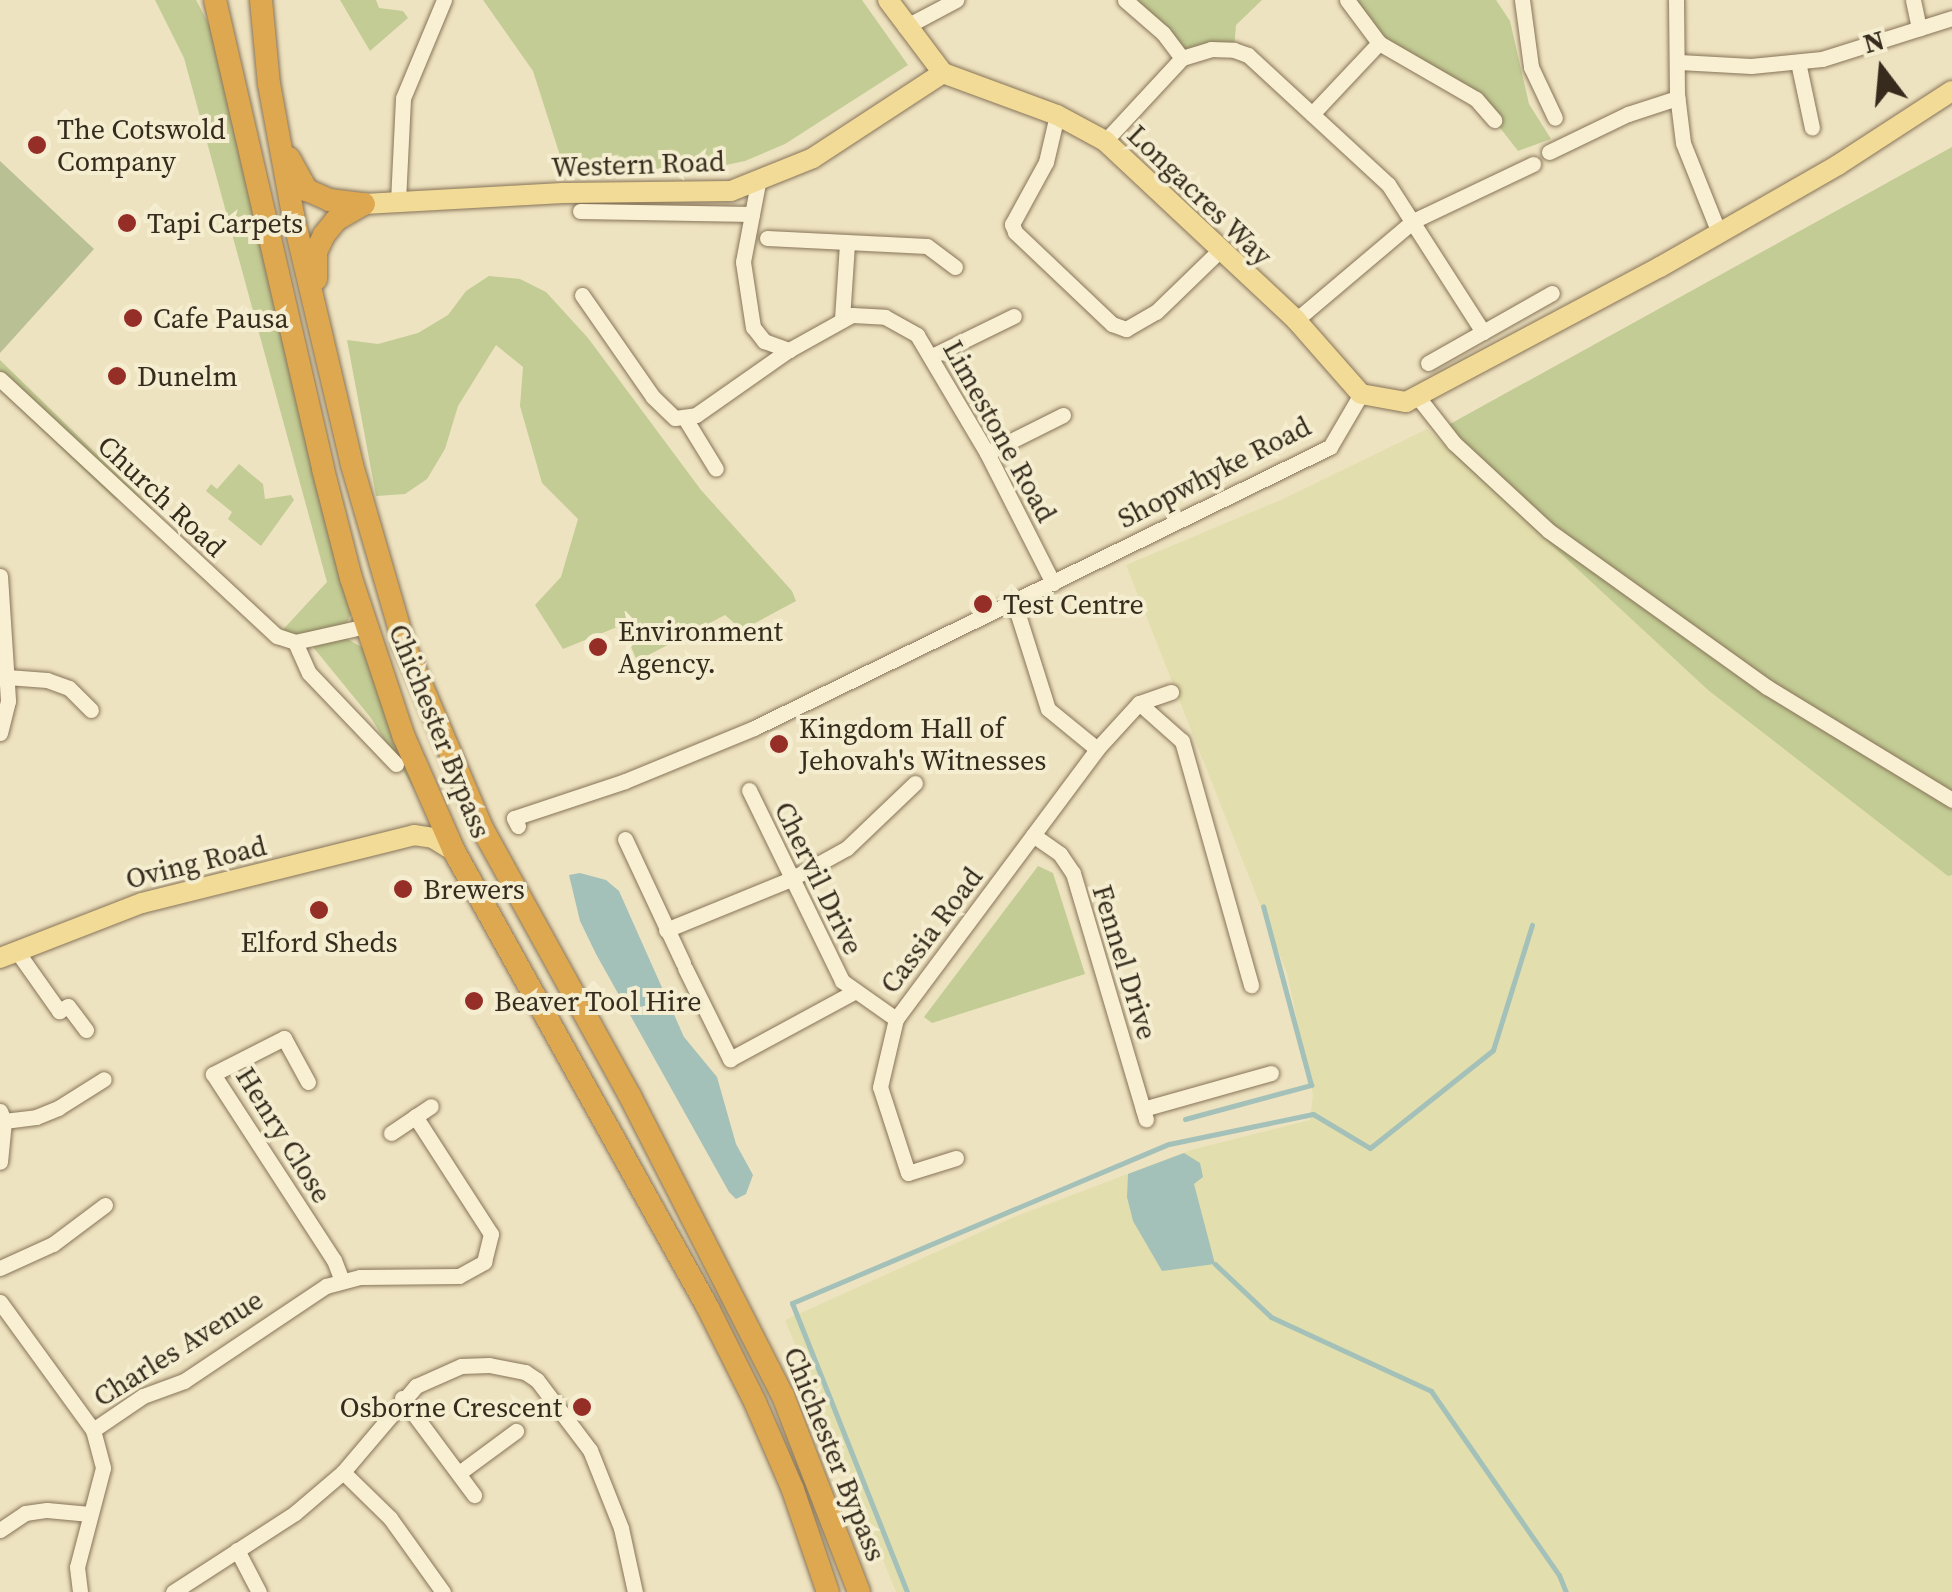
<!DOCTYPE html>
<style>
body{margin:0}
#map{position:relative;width:1952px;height:1592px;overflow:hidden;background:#eee3c0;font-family:"Source Serif 4",serif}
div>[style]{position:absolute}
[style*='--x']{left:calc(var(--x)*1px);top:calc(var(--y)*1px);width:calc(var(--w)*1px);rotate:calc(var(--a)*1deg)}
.farmland>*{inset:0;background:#e3dead}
.green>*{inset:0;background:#c2cc94}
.cemetery>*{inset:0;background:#b8c094}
.water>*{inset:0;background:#a3c0b9}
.stream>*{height:5px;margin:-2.5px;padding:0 2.5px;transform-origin:2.5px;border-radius:2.5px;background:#a3c0b9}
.roads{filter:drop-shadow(0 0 2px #877458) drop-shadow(0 0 2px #877458)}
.minor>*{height:15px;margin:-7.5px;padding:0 7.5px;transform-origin:7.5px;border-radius:7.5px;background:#f9f0d3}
.major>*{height:20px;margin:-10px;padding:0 10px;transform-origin:10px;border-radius:10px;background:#f2db97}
.highway>*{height:22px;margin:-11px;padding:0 11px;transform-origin:11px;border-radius:11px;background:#dea850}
.dots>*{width:28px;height:28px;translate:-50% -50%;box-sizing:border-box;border:5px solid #f5edd0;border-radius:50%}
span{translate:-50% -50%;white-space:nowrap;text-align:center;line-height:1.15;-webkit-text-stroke:8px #f5edd0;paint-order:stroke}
.poi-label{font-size:28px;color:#362b1d}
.left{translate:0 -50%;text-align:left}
.right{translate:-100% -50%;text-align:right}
.street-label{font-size:28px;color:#362b1d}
.north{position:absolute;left:1832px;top:20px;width:100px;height:100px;-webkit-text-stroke:8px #f5edd0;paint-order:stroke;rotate:344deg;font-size:28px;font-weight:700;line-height:40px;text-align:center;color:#362b1d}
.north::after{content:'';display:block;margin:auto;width:35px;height:45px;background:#362b1d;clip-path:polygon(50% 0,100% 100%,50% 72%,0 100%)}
</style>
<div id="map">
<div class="farmland">
<div style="clip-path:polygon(1427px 429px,1708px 690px,1952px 875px,1952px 1592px,896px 1592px,785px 1320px,1014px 1217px,1191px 1150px,1310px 1120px,1313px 1095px,1287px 973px,1126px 565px,1283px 499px)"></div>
</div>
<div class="green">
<div style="clip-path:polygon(155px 0,196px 0,212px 30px,352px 612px,347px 623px,320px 639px,277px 636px,327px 582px,184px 58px)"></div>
<div style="clip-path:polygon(340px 0,376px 0,379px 8px,403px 11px,408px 18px,370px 51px)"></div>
<div style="clip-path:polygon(483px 0,862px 0,908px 65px,785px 144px,745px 161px,702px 170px,564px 168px,533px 71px)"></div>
<div style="clip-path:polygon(1125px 0,1262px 0,1236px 25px,1234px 50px,1182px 58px)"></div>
<div style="clip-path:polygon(1347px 0,1496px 0,1510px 21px,1529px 104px,1551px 139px,1518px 151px,1494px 120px,1379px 43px)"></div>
<div style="clip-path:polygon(1952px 147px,1952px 875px,1948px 876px,1708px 690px,1450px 451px,1441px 429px)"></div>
<div style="clip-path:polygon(489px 276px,520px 279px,546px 292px,588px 338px,701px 490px,792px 591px,796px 601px,742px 630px,725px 615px,637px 661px,622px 625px,563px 649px,535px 605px,561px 577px,578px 519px,542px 483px,520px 406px,523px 367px,496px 345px,458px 406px,445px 449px,427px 479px,405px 494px,376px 496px,347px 340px,378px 344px,418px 333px,448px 315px,466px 291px)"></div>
<div style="clip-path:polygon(0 360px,152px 508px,145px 515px,126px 495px,116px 500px,0 390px)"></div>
<div style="clip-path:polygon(239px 464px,263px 484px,265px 499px,291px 495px,294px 500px,261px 546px,228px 519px,232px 512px,206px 491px,211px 484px,217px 489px)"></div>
<div style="clip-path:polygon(346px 638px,363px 648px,415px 790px,371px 718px,313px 647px)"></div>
<div style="clip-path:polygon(1038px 866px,1053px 873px,1085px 974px,932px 1023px,924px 1017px)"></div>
</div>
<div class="cemetery">
<div style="clip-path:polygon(0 161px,94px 249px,0 353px)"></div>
</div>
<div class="water">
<div style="clip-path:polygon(580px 873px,606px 880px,619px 891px,684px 1037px,717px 1077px,736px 1144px,753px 1175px,746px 1194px,736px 1199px,729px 1192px,596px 954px,580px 921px,569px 875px)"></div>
<div style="clip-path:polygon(1184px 1153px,1200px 1163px,1203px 1177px,1194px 1184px,1215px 1264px,1162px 1271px,1133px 1221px,1127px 1197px,1128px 1174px)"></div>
</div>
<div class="stream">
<div style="--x:1185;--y:1119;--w:131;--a:-15.1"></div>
<div style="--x:1311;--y:1085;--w:185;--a:-105"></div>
<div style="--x:1215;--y:1264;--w:77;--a:43.4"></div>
<div style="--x:1271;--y:1317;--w:176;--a:24.8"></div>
<div style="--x:1431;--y:1391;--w:224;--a:55.2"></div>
<div style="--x:1559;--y:1575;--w:18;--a:68"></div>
<div style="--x:907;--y:1592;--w:311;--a:-111.7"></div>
<div style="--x:792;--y:1303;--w:409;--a:-22.9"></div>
<div style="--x:1169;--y:1144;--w:147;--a:-11.8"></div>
<div style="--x:1313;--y:1114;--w:66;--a:30.8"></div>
<div style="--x:1370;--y:1148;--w:157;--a:-38.5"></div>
<div style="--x:1493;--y:1050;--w:131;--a:-72.7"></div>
</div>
<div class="roads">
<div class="minor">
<div style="--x:1125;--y:0;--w:50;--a:41"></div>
<div style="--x:1163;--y:33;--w:31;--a:53"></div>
<div style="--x:1347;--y:0;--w:54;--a:53.3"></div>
<div style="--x:1379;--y:43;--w:112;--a:30"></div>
<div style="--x:1476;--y:99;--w:28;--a:49"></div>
<div style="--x:1522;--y:0;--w:68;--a:82.3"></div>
<div style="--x:1531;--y:67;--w:56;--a:64.8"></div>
<div style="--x:1676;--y:0;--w:94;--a:89.4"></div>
<div style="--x:1677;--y:94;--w:49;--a:83"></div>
<div style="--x:1683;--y:143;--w:97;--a:68.2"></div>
<div style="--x:1913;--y:0;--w:29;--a:78"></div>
<div style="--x:905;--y:27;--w:58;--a:-27.9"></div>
<div style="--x:1679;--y:62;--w:72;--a:3.2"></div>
<div style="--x:1751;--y:66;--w:71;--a:-5.6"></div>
<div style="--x:1822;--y:59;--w:136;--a:-17.5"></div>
<div style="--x:1798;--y:62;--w:67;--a:78"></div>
<div style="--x:1312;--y:114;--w:98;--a:-46.7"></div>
<div style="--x:1057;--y:115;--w:48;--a:103.2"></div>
<div style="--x:1046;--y:162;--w:71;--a:118.7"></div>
<div style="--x:1012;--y:224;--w:9;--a:69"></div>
<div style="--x:1015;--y:232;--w:134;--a:43.5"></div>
<div style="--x:1112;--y:324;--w:15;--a:20"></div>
<div style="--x:1126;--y:329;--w:34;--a:-30"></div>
<div style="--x:1156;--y:312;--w:88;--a:-44.1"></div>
<div style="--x:1105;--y:141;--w:113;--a:-47.1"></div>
<div style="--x:1182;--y:58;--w:30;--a:-17"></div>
<div style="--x:1211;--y:49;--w:23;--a:2"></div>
<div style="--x:1234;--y:50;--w:15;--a:20"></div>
<div style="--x:1248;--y:55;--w:190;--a:42.7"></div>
<div style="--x:1388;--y:184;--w:176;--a:57.3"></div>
<div style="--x:1483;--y:332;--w:79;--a:-29.5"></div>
<div style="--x:1549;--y:152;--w:88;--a:-25.7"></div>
<div style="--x:1628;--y:114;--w:52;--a:-18.1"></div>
<div style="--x:758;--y:183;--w:80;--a:100.8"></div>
<div style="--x:743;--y:262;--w:66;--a:81.3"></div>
<div style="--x:753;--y:327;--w:18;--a:52"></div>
<div style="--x:764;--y:341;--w:27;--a:20"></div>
<div style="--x:789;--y:350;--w:72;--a:-29.1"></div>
<div style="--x:852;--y:315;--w:33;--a:3"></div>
<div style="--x:885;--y:317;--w:37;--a:29"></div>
<div style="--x:917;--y:335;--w:137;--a:59.3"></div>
<div style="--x:987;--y:453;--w:146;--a:63.1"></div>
<div style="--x:398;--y:201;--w:103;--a:-87.2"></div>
<div style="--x:403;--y:98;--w:106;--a:-67.3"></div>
<div style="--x:580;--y:211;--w:172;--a:1"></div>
<div style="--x:767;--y:238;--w:160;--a:2.9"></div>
<div style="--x:927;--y:246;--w:35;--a:37"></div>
<div style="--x:582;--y:295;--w:124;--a:55.2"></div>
<div style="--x:653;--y:397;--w:30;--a:44"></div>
<div style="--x:675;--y:418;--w:21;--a:-8"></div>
<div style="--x:696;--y:415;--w:113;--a:-35"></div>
<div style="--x:842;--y:319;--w:76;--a:-86.2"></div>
<div style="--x:1296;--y:320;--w:153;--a:-40.2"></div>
<div style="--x:1413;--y:221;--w:133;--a:-25.4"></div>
<div style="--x:932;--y:356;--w:91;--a:-26"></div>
<div style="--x:1428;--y:363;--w:63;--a:-29.4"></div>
<div style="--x:0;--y:379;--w:378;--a:42.9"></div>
<div style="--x:277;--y:636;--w:19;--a:18"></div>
<div style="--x:295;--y:642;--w:73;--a:-12.7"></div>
<div style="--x:1417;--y:396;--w:60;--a:51.8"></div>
<div style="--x:1454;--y:443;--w:129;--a:42.8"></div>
<div style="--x:1549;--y:531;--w:268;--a:35.6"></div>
<div style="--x:1767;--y:687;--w:217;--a:31.4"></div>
<div style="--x:686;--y:420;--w:57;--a:58.5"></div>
<div style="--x:987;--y:453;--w:85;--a:-26.6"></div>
<div style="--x:0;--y:576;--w:125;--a:86.3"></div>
<div style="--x:8;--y:701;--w:33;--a:104"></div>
<div style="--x:1014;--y:602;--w:112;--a:72.4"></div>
<div style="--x:1048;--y:709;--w:63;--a:39.2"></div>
<div style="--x:295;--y:642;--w:34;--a:66"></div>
<div style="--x:309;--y:673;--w:126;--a:46.3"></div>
<div style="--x:7;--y:677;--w:40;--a:4.3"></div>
<div style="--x:47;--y:680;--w:23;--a:20"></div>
<div style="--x:69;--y:688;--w:31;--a:45"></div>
<div style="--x:1139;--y:703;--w:57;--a:41.5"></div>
<div style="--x:1182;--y:741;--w:254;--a:74.2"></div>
<div style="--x:749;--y:790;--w:212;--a:64"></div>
<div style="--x:842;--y:981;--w:66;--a:35.1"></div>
<div style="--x:518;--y:826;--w:9;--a:-117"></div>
<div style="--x:514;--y:818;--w:117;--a:-18.4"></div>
<div style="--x:625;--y:781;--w:139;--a:-22.3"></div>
<div style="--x:754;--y:728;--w:641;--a:-26.01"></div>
<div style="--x:1330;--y:447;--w:61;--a:-59.7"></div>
<div style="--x:1033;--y:835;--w:33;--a:35"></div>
<div style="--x:1060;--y:854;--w:23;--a:56"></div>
<div style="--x:1073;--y:873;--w:257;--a:73.5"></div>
<div style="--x:625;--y:839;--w:137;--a:64.9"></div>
<div style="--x:666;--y:930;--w:135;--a:-22.2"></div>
<div style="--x:791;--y:879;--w:64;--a:-29"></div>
<div style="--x:847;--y:848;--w:94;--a:-43.7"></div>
<div style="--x:16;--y:950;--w:75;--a:54.8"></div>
<div style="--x:59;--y:1011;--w:10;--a:-29"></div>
<div style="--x:68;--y:1006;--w:30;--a:53"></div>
<div style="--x:685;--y:968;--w:102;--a:63.7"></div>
<div style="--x:730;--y:1059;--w:141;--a:-28.4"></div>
<div style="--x:308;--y:1082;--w:50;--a:-118.6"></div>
<div style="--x:284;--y:1038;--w:80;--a:153.1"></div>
<div style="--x:213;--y:1074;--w:222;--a:57"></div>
<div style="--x:334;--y:1260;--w:22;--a:69"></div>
<div style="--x:1143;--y:1109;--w:133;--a:-15.7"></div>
<div style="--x:0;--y:1111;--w:11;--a:68"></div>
<div style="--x:4;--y:1121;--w:41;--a:95.6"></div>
<div style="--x:4;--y:1121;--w:32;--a:-7"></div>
<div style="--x:36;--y:1117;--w:24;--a:-22"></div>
<div style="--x:58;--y:1108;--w:54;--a:-32.2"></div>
<div style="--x:391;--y:1133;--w:48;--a:-34"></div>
<div style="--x:956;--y:1158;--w:50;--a:162.6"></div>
<div style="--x:908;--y:1173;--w:90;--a:-108"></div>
<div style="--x:880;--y:1087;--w:70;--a:-76.8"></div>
<div style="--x:896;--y:1019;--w:337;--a:-53.3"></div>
<div style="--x:1097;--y:749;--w:62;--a:-47.6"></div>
<div style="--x:1139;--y:703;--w:34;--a:-19"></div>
<div style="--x:0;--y:1268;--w:58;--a:-24.4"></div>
<div style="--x:53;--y:1244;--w:65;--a:-36.9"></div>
<div style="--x:0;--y:1302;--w:158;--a:54"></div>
<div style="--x:93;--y:1430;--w:39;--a:75"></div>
<div style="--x:103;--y:1468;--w:102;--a:104.7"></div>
<div style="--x:77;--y:1567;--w:25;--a:83"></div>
<div style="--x:402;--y:1398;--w:121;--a:53.4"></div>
<div style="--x:93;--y:1430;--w:60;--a:-34.2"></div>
<div style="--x:143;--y:1396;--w:44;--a:-20.1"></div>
<div style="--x:184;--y:1381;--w:171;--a:-33.8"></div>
<div style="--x:326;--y:1286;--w:35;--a:-15"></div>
<div style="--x:360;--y:1277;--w:99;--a:-0.6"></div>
<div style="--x:459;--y:1276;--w:29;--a:-29"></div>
<div style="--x:484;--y:1262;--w:29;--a:-76"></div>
<div style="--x:491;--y:1234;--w:140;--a:-122.8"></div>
<div style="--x:343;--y:1472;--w:66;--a:44.4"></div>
<div style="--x:390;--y:1518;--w:91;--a:54.4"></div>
<div style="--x:459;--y:1473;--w:71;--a:-36.4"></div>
<div style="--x:0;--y:1530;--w:30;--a:-34"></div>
<div style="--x:25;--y:1513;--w:22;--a:-8"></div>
<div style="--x:47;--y:1510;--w:43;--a:5.3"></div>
<div style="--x:237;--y:1550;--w:47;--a:62.4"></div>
<div style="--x:173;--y:1592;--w:145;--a:-32.9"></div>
<div style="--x:295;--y:1513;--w:63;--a:-40.5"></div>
<div style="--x:343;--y:1472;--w:113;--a:-49.7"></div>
<div style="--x:416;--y:1386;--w:49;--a:-24"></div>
<div style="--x:461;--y:1366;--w:28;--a:-2"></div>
<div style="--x:489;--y:1365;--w:37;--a:11"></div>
<div style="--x:525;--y:1372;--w:14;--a:34"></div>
<div style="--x:537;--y:1380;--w:88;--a:52.9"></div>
<div style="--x:590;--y:1450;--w:84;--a:68.3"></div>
<div style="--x:621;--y:1528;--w:66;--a:77.7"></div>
</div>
<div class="major">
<div style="--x:888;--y:0;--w:91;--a:53"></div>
<div style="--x:943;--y:73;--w:121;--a:20.2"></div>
<div style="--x:1057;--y:115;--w:55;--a:28.4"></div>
<div style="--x:1105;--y:141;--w:262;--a:43.1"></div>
<div style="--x:1296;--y:320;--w:98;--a:48.7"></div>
<div style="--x:1361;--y:394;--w:46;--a:10.1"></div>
<div style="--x:1406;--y:402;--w:288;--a:-28"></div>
<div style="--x:1660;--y:267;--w:205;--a:-29.8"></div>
<div style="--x:1838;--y:165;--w:136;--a:-33"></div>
<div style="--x:364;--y:204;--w:199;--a:-3.2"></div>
<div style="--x:563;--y:193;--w:168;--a:-0.7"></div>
<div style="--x:731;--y:191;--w:88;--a:-21.9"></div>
<div style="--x:813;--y:158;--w:155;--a:-33.2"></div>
<div style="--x:0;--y:958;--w:152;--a:-21.2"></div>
<div style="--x:142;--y:903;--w:280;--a:-14"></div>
<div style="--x:414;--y:835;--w:19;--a:9"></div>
<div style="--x:433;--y:838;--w:25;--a:32"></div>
</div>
<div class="highway">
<div style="--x:215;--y:0;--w:481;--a:77"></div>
<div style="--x:323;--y:469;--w:113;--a:75.6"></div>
<div style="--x:351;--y:578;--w:168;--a:71.6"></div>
<div style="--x:404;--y:737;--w:124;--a:66.3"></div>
<div style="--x:454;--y:851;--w:523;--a:60.93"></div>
<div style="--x:708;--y:1308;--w:105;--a:63.4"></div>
<div style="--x:755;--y:1402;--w:96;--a:66.6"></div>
<div style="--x:793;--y:1490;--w:108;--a:71.1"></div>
<div style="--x:261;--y:0;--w:84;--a:84.6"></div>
<div style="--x:269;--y:84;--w:133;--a:79.6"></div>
<div style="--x:293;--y:215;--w:257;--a:76.7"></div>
<div style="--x:352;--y:465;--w:186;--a:73.8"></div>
<div style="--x:404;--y:644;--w:200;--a:67"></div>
<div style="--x:482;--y:828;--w:306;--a:61.1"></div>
<div style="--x:630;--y:1096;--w:337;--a:63"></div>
<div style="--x:783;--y:1396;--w:210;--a:68.8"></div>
<div style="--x:289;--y:158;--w:37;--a:61"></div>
<div style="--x:307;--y:190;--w:24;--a:24"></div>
<div style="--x:329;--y:200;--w:35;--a:7"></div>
<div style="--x:316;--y:279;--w:27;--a:-90"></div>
<div style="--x:316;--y:252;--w:19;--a:-65"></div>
<div style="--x:324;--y:235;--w:19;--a:-51"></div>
<div style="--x:336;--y:220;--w:32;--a:-30"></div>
</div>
</div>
<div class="dots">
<div style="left:37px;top:145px;background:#962e28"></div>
<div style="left:127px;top:223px;background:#962e28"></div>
<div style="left:133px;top:318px;background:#962e28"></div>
<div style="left:117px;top:376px;background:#962e28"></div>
<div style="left:983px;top:604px;background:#962e28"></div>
<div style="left:598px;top:647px;background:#962e28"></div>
<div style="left:779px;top:744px;background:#962e28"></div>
<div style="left:403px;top:889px;background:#962e28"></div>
<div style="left:319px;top:910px;background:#962e28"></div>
<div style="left:474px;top:1001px;background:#962e28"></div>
<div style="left:582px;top:1407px;background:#962e28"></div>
</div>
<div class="poi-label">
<span class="left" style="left:57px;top:145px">The Cotswold<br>Company</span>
<span class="left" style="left:147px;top:223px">Tapi Carpets</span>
<span class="left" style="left:153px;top:318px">Cafe Pausa</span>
<span class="left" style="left:137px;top:376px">Dunelm</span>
<span class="left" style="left:1003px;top:604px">Test Centre</span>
<span class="left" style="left:618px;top:647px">Environment<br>Agency.</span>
<span class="left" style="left:799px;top:744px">Kingdom Hall of<br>Jehovah's Witnesses</span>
<span class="left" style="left:423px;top:889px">Brewers</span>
<span style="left:319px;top:942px">Elford Sheds</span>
<span class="left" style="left:494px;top:1001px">Beaver Tool Hire</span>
<span class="right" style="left:562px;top:1407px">Osborne Crescent</span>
</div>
<div class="street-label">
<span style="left:638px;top:164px;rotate:-2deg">Western Road</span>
<span style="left:1200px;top:195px;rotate:44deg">Longacres Way</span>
<span style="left:1000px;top:431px;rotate:61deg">Limestone Road</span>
<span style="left:1214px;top:472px;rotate:-27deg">Shopwhyke Road</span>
<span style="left:162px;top:496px;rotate:43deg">Church Road</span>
<span style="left:440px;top:731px;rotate:68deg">Chichester Bypass</span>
<span style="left:196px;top:862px;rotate:-14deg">Oving Road</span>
<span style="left:819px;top:878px;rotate:64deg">Chervil Drive</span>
<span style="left:931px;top:930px;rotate:-53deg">Cassia Road</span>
<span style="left:1125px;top:962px;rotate:73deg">Fennel Drive</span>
<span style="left:284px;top:1135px;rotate:58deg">Henry Close</span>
<span style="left:178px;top:1348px;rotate:-32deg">Charles Avenue</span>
<span style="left:835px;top:1454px;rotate:68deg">Chichester Bypass</span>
</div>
<div class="north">N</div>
</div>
